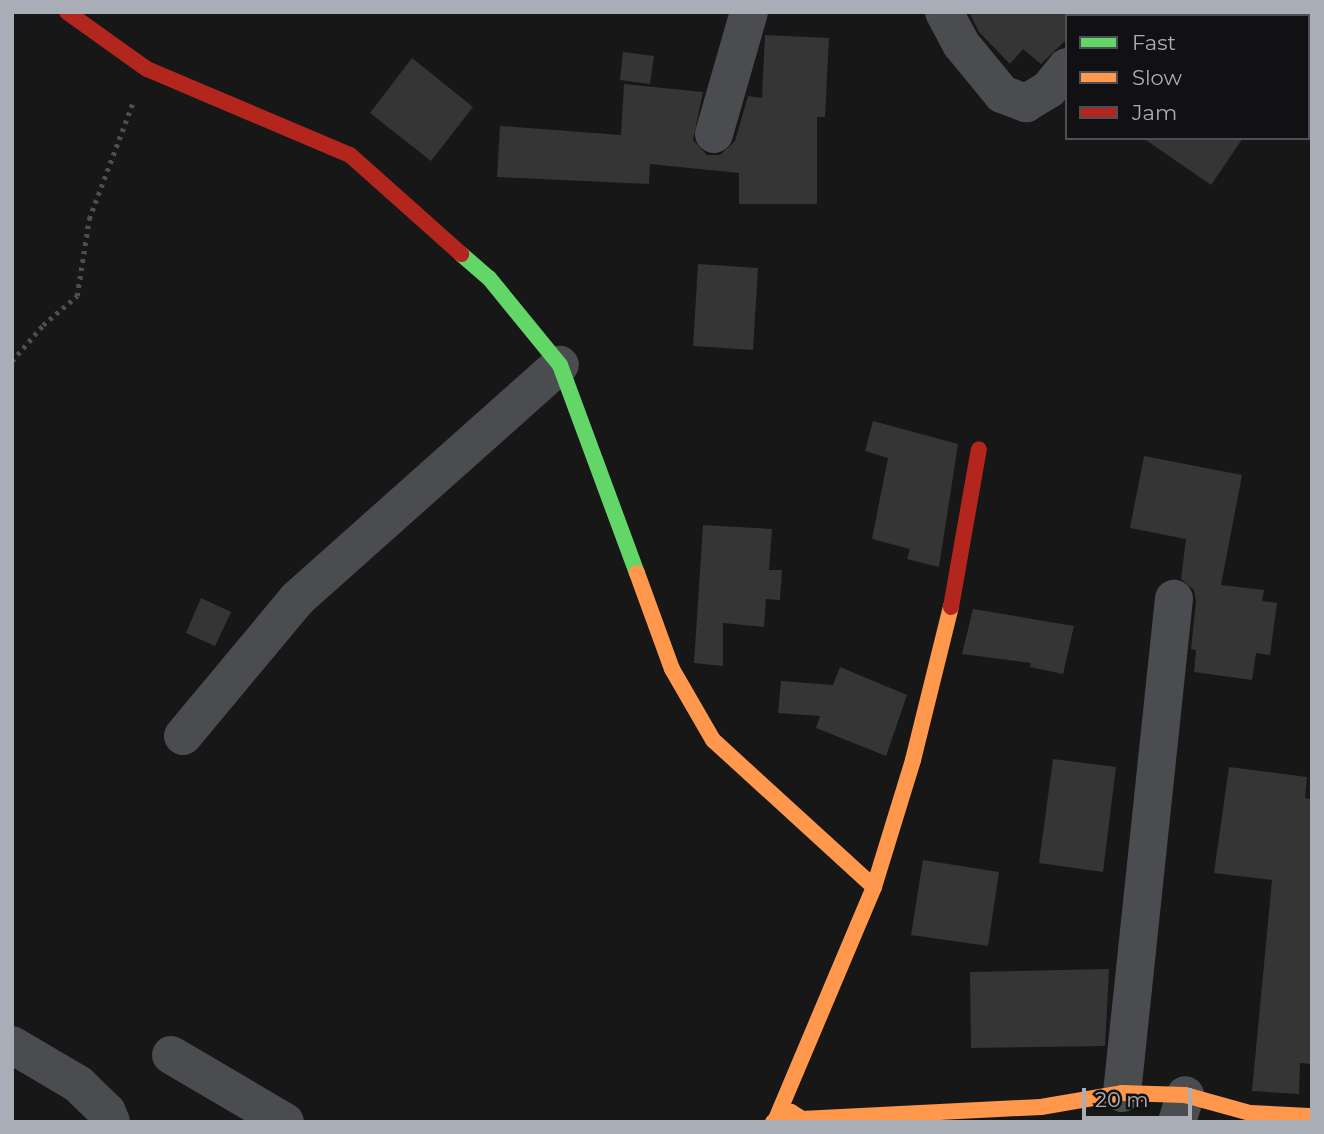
<!DOCTYPE html>
<style>
body{margin:0}
#map{position:relative;width:1324px;height:1134px;overflow:hidden;background:#171717;font-family:Montserrat,sans-serif}
div>[style]{position:absolute}
[style*='--x']{left:calc(var(--x)*1px);top:calc(var(--y)*1px);width:calc(var(--w)*1px);rotate:calc(var(--a)*1deg)}
.building>*{inset:0;background:#353536}
.path>*{height:4.5px;margin-top:-2.25px;transform-origin:0;background:repeating-linear-gradient(90deg,#4d4e52 0 3.5px,transparent 0 8.5px)}
.street>*{height:38px;margin:-19px;padding:0 19px;transform-origin:19px;border-radius:19px;background:#4b4c50}
.fast>*{height:16px;margin:-8px;padding:0 8px;transform-origin:8px;border-radius:8px;background:#63d668}
.slow>*{height:16px;margin:-8px;padding:0 8px;transform-origin:8px;border-radius:8px;background:#ff974d}
.jam>*{height:16px;margin:-8px;padding:0 8px;transform-origin:8px;border-radius:8px;background:#b3261e}
span{translate:-50% -50%;white-space:nowrap;text-align:center;line-height:1.15;-webkit-text-stroke:6px #111113;paint-order:stroke}
.frame{position:absolute;inset:0;border:14px solid #a8adb8;pointer-events:none}
.legend{position:absolute;left:1065px;top:14px;width:245px;height:126px;box-sizing:border-box;background:#111113;border:2px solid #4d4f55;margin:0;padding:9px 12px;list-style:none;font-size:21px;color:#a8adb8}
.legend li{display:flex;align-items:center;gap:14px;height:35px}
.legend b{width:35px;border:2px solid #4d4f55}
.scale{position:absolute;left:1082px;top:1088px;width:110px;height:32px;box-sizing:border-box;border:4px solid #a8adb8;border-top:0;padding-left:9px;font-size:21px;line-height:24px;white-space:nowrap;color:#a8adb8;-webkit-text-stroke:5px #111113;paint-order:stroke}
</style>
<div id="map">
<div class="building">
<div style="clip-path:polygon(969px 12px,1067px 12px,1067px 39px,1041px 64px,1023px 49px,1010px 64px,979px 32px)"></div>
<div style="clip-path:polygon(765px 35px,829px 38px,825px 117px,817px 117px,817px 204px,739px 204px,739px 173px,650px 164px,649px 184px,497px 177px,500px 126px,621px 135px,624px 84px,703px 92px,693px 140px,707px 155px,720px 155px,735px 141px,748px 96px,762px 98px)"></div>
<div style="clip-path:polygon(623px 52px,654px 56px,650px 84px,620px 80px)"></div>
<div style="clip-path:polygon(412px 58px,473px 107px,431px 161px,370px 113px)"></div>
<div style="clip-path:polygon(1143px 138px,1243px 138px,1211px 185px)"></div>
<div style="clip-path:polygon(698px 264px,758px 268px,753px 350px,693px 346px)"></div>
<div style="clip-path:polygon(873px 421px,958px 444px,939px 567px,907px 559px,910px 549px,872px 539px,888px 458px,865px 451px)"></div>
<div style="clip-path:polygon(1144px 456px,1242px 475px,1221px 585px,1264px 590px,1262px 601px,1277px 603px,1270px 655px,1256px 653px,1252px 680px,1194px 672px,1196px 650px,1191px 649px,1196px 601px,1194px 590px,1181px 579px,1186px 539px,1130px 528px)"></div>
<div style="clip-path:polygon(703px 525px,772px 529px,769px 570px,782px 570px,780px 600px,766px 599px,764px 627px,723px 623px,723px 666px,694px 663px)"></div>
<div style="clip-path:polygon(201px 598px,231px 612px,215px 646px,186px 633px)"></div>
<div style="clip-path:polygon(973px 609px,1074px 626px,1063px 674px,1030px 667px,1031px 663px,962px 654px)"></div>
<div style="clip-path:polygon(840px 667px,907px 695px,886px 756px,816px 728px,820px 716px,778px 713px,781px 681px,833px 685px)"></div>
<div style="clip-path:polygon(1053px 759px,1116px 767px,1103px 872px,1039px 863px)"></div>
<div style="clip-path:polygon(1229px 767px,1307px 777px,1305px 798px,1312px 799px,1312px 1064px,1300px 1063px,1299px 1094px,1252px 1091px,1272px 880px,1214px 873px)"></div>
<div style="clip-path:polygon(923px 860px,999px 872px,988px 946px,911px 935px)"></div>
<div style="clip-path:polygon(1109px 969px,1105px 1046px,971px 1048px,970px 972px)"></div>
</div>
<div class="path">
<div style="--x:12;--y:361;--w:48;--a:-49.3"></div>
<div style="--x:43;--y:325;--w:45;--a:-40.5"></div>
<div style="--x:77;--y:296;--w:78;--a:-81.1"></div>
<div style="--x:89;--y:219;--w:125;--a:-69.4"></div>
</div>
<div class="street">
<div style="--x:944;--y:12;--w:36;--a:62"></div>
<div style="--x:961;--y:44;--w:65;--a:50.6"></div>
<div style="--x:1002;--y:94;--w:26;--a:21"></div>
<div style="--x:1026;--y:103;--w:27;--a:-31"></div>
<div style="--x:1049;--y:89;--w:28;--a:-51"></div>
<div style="--x:1109;--y:16;--w:4;--a:-63"></div>
<div style="--x:714;--y:134;--w:127;--a:-74"></div>
<div style="--x:183;--y:736;--w:178;--a:-50.2"></div>
<div style="--x:297;--y:599;--w:352;--a:-41.7"></div>
<div style="--x:12;--y:1045;--w:77;--a:30.6"></div>
<div style="--x:78;--y:1084;--w:40;--a:44"></div>
<div style="--x:107;--y:1112;--w:11;--a:68"></div>
<div style="--x:171;--y:1055;--w:132;--a:30.4"></div>
<div style="--x:1122;--y:1093;--w:497;--a:-84"></div>
<div style="--x:1177;--y:1122;--w:28;--a:-73"></div>
</div>
<div class="fast">
<div style="--x:461;--y:254;--w:37;--a:41"></div>
<div style="--x:489;--y:278;--w:112;--a:50.8"></div>
<div style="--x:560;--y:365;--w:222;--a:69.7"></div>
</div>
<div class="slow">
<div style="--x:637;--y:573;--w:102;--a:70"></div>
<div style="--x:672;--y:669;--w:82;--a:60"></div>
<div style="--x:713;--y:740;--w:218;--a:42.4"></div>
<div style="--x:776;--y:1119;--w:252;--a:-67.1"></div>
<div style="--x:874;--y:887;--w:133;--a:-72.9"></div>
<div style="--x:913;--y:760;--w:158;--a:-76.1"></div>
<div style="--x:773;--y:1122;--w:21;--a:-29"></div>
<div style="--x:791;--y:1112;--w:13;--a:32"></div>
<div style="--x:802;--y:1119;--w:239;--a:-2.9"></div>
<div style="--x:1041;--y:1107;--w:82;--a:-9.8"></div>
<div style="--x:1122;--y:1093;--w:63;--a:1.8"></div>
<div style="--x:1185;--y:1095;--w:67;--a:15.5"></div>
<div style="--x:1250;--y:1113;--w:59;--a:2.9"></div>
</div>
<div class="jam">
<div style="--x:67;--y:12;--w:98;--a:35.5"></div>
<div style="--x:147;--y:69;--w:220;--a:23"></div>
<div style="--x:350;--y:155;--w:149;--a:41.7"></div>
<div style="--x:951;--y:607;--w:160;--a:-80"></div>
</div>
<div class="frame"></div>
<ul class="legend">
<li><b style="height:9px;background:#63d668"></b>Fast</li>
<li><b style="height:9px;background:#ff974d"></b>Slow</li>
<li><b style="height:9px;background:#b3261e"></b>Jam</li>
</ul>
<div class="scale">20 m</div>
</div>
